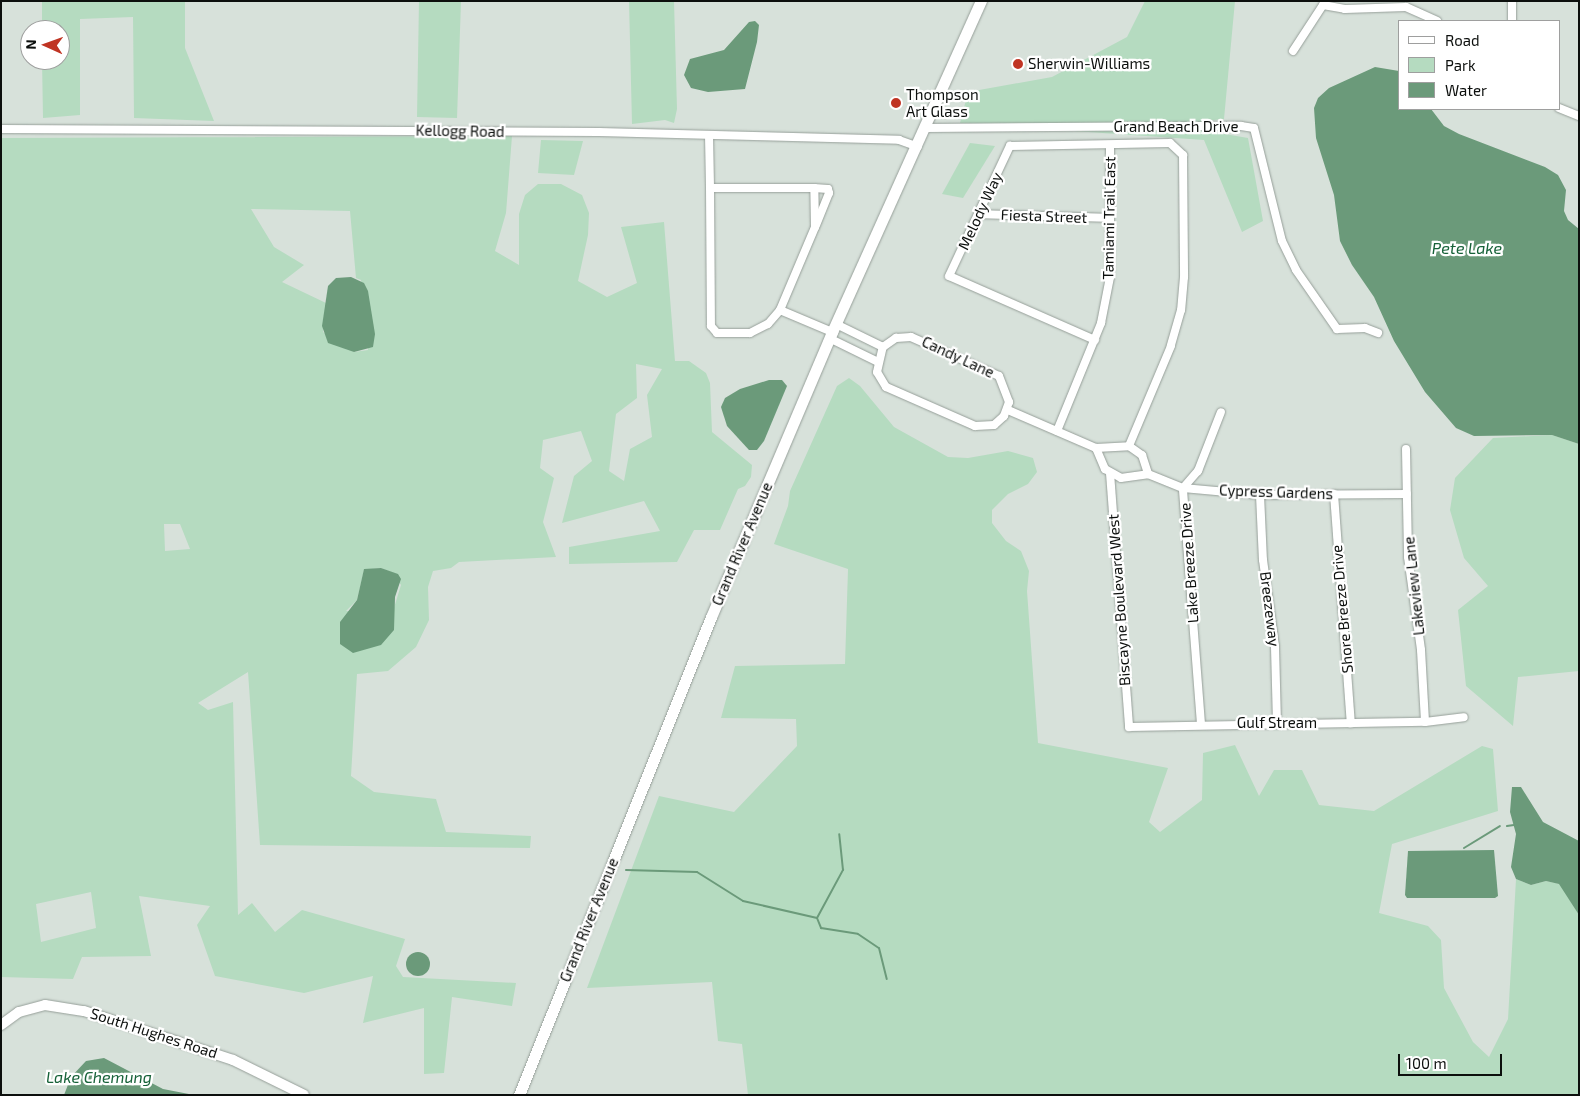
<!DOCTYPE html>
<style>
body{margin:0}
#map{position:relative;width:1580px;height:1096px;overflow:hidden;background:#d7e1da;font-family:"Exo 2",sans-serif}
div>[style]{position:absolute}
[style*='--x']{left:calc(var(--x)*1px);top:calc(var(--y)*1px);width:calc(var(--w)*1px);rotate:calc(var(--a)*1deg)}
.green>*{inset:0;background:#b5dbc0}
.water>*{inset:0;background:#6b9a7a}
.round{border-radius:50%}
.stream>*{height:2px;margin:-1px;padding:0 1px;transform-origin:1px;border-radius:1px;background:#6b9a7a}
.roads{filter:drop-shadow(0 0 1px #969f99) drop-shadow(0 0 1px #969f99)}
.minor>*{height:8px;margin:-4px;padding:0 4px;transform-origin:4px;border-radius:4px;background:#fff}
.tertiary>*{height:10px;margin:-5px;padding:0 5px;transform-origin:5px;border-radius:5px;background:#fff}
.secondary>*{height:11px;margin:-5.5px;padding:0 5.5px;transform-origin:5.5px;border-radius:5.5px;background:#fff}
.dots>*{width:14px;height:14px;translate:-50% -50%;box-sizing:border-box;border:2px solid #fff;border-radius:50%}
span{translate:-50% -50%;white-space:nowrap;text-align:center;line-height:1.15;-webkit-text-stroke:4.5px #fff;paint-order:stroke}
.poi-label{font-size:15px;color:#0c0f0d}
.left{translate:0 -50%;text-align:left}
.street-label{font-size:15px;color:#0c0f0d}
.water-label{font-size:16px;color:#176239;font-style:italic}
.frame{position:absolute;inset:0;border:2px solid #0c0f0d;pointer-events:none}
.legend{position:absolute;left:1398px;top:20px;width:162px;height:90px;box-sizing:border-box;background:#fff;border:1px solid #9e9f9e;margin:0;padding:6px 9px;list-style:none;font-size:15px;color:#0c0f0d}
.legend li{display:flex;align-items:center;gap:10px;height:25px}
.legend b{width:25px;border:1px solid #9e9f9e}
.north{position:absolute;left:20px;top:20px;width:50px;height:50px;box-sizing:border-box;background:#fff;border:1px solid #9e9f9e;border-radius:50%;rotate:272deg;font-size:14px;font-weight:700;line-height:20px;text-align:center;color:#0c0f0d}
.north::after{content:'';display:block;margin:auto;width:18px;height:22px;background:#c03423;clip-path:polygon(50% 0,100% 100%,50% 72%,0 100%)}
.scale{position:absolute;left:1398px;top:1054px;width:104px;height:22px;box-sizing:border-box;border:2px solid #0c0f0d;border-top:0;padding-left:6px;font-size:15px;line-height:18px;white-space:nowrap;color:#0c0f0d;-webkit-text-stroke:4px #fff;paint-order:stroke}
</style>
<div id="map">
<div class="green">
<div style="clip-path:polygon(42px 1px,185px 1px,185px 48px,214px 121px,134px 118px,133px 17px,80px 19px,80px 115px,43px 118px,42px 60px,60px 60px,60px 30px,42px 30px)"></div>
<div style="clip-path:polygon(419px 1px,461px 1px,457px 118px,417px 117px)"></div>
<div style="clip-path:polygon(629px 1px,674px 1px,677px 109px,674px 123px,665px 120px,632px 124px)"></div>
<div style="clip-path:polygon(1145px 1px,1235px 1px,1224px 119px,1203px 121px,1201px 130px,1248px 138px,1263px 221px,1242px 232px,1204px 140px,960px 123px,968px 92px,1052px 77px,1127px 37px)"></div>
<div style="clip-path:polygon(evenodd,512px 136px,506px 213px,495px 251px,519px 265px,519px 214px,525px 195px,538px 184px,561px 184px,582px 195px,589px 213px,588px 235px,578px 281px,607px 297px,637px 283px,621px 227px,664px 222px,675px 361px,689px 361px,706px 373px,710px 383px,712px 432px,752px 465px,751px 477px,745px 486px,738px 489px,720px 530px,694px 530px,677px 562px,569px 564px,569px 547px,660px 531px,644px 501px,562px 523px,574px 476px,592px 461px,581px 431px,543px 440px,540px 468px,554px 478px,543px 522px,556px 557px,459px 562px,451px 568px,433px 571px,428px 587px,429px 620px,416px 647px,388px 671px,357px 674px,351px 776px,374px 792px,436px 799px,446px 832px,531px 836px,530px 848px,260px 845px,248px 672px,198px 703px,208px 710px,233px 702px,238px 915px,252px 903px,275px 932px,302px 910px,405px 939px,396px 966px,403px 977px,516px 983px,512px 1006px,452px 997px,444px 1073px,424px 1074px,424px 1008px,363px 1023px,373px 976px,304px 993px,215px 976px,197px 925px,210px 906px,139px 896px,151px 956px,82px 957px,73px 979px,1px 977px,1px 138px,512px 136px,251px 209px,350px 211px,356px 278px,361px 280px,368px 350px,354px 352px,323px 332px,326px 303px,282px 282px,304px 265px,274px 247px,251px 209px,512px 136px,636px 364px,662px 369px,647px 395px,652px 437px,630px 449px,624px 481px,609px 471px,616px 414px,637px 398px,636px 364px,512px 136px,164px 524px,180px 524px,190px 549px,165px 551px,164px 524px,512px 136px,381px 568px,393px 573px,401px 585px,393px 611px,346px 611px,357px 600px,364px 570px,381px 568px,512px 136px,91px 892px,96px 928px,41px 942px,36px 904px,91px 892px)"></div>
<div style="clip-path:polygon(541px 140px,583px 141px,574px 175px,538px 173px)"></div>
<div style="clip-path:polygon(970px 143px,995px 146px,963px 198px,942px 194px)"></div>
<div style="clip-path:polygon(849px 378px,860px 386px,894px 427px,948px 457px,968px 458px,1008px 451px,1033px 458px,1037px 472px,1028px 484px,1008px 494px,992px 510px,992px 523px,1006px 541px,1021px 551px,1029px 571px,1027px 591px,1038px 743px,1168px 768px,1149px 822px,1160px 832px,1202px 800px,1203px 753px,1235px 745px,1259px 796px,1274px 770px,1302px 770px,1319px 805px,1374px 811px,1482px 746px,1493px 749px,1498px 811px,1392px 844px,1379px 913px,1428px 926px,1441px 940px,1444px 988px,1473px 1042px,1489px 1057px,1508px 1019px,1516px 879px,1531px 885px,1546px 881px,1560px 884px,1579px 915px,1579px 1095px,748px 1095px,742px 1044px,718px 1041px,712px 982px,587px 988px,659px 796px,734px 812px,797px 746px,796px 719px,721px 718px,735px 666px,845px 664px,848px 569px,774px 544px,788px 506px,790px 491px,837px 386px)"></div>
<div style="clip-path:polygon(1552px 435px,1579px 444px,1579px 671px,1518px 677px,1513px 726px,1466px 686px,1458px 610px,1488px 586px,1464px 558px,1450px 510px,1455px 478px,1493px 438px)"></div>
</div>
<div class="water">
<div style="clip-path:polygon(755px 21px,759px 25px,757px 42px,745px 89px,708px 92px,691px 88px,684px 75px,690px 59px,724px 50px,749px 22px)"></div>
<div style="clip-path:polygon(1375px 67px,1399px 71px,1399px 109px,1431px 109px,1444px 126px,1459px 134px,1545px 167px,1558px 175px,1566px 190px,1564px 211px,1568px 220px,1579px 229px,1579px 444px,1552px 435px,1474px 436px,1456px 428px,1425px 392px,1394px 341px,1374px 297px,1352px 265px,1340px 241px,1334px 195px,1316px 138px,1314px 108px,1318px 98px,1329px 88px)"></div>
<div style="clip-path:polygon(351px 277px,364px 283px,368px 291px,375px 334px,373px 347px,354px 352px,328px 343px,322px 326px,328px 286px,336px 278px)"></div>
<div style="clip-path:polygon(769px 380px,782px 380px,787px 386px,764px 441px,757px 450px,749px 450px,727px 426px,721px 407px,725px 398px,740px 389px)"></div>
<div style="clip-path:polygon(381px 568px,398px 574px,401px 579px,395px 597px,394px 630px,381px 645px,353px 653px,340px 644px,340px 622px,357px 600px,364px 569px)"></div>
<div style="clip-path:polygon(1512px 787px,1521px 787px,1543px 822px,1579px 841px,1579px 915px,1559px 884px,1546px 881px,1531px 885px,1516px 879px,1511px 867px,1516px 834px,1510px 812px)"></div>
<div style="clip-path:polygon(1494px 850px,1498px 896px,1495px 898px,1407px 898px,1405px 895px,1408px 851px)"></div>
<div class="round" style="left:406px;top:952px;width:24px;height:24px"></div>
<div style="clip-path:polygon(104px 1058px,163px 1089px,194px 1095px,64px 1095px,71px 1077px,86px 1061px)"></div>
</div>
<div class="stream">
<div style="--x:1507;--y:826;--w:7;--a:-8"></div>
<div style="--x:1464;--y:848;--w:42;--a:-31.4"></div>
<div style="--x:626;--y:870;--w:71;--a:1.6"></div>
<div style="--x:697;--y:872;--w:54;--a:32.2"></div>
<div style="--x:743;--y:901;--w:76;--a:12.9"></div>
<div style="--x:817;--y:918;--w:11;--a:68"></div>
<div style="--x:821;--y:928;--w:37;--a:9"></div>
<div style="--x:858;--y:934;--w:25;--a:34"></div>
<div style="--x:879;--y:948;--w:32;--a:76"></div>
<div style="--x:817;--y:918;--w:55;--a:-61.6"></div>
<div style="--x:843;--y:870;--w:36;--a:-96"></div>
</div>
<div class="roads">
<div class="minor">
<div style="--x:1323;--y:5;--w:22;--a:10"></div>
<div style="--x:1345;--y:9;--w:61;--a:-1.9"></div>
<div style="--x:1406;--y:7;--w:34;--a:24"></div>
<div style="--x:1512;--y:21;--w:20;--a:-90"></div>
<div style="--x:1293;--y:51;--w:55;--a:-56.9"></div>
<div style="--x:1559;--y:108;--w:22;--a:22"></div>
<div style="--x:926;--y:128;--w:315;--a:-0.4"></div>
<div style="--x:1241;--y:126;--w:13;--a:9"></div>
<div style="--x:1254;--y:128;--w:116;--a:76.1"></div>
<div style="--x:1282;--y:241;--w:32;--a:64"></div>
<div style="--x:1296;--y:270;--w:72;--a:55.2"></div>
<div style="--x:1337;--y:329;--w:28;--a:-2"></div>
<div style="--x:1365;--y:328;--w:14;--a:21"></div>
<div style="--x:1;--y:129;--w:598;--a:0.29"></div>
<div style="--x:599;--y:132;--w:300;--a:1.5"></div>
<div style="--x:899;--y:140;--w:20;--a:20"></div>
<div style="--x:709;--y:135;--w:53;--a:88.9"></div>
<div style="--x:710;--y:188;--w:138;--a:89.6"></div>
<div style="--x:711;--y:326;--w:9;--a:49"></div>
<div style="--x:717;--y:333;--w:33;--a:0"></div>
<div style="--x:750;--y:333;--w:20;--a:-27"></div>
<div style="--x:768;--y:324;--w:18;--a:-49"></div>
<div style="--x:780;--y:310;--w:90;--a:-67.1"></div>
<div style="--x:815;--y:227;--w:39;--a:-91"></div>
<div style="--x:814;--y:188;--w:104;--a:180"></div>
<div style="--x:814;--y:188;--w:14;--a:4"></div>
<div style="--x:828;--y:189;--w:4;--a:76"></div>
<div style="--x:829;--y:193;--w:35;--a:112"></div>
<div style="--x:978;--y:214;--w:132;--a:1.7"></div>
<div style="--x:780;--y:310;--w:56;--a:22.9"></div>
<div style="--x:836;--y:324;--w:52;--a:26.1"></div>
<div style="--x:911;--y:337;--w:96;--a:23.9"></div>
<div style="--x:999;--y:376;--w:28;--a:69"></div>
<div style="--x:1009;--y:402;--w:15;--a:110"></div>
<div style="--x:1004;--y:416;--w:13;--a:138"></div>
<div style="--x:994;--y:425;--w:19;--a:177"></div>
<div style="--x:975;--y:426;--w:97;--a:-156.3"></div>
<div style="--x:886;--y:387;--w:17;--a:-121"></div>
<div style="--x:877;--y:372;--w:26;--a:-77"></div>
<div style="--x:883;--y:347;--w:16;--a:-35"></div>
<div style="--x:896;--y:338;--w:15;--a:-4"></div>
<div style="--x:829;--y:338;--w:55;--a:26.1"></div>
<div style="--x:1095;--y:340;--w:159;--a:-156.3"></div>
<div style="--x:949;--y:276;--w:144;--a:-64.9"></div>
<div style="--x:1010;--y:146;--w:160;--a:-1.1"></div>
<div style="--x:1170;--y:143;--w:18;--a:43"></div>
<div style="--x:1183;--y:155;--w:122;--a:89.5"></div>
<div style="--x:1184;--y:277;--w:33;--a:95"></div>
<div style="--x:1181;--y:310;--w:37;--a:106"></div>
<div style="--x:1171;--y:346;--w:108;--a:112.8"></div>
<div style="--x:1008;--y:410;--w:96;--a:23.4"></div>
<div style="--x:1057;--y:431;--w:117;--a:-67.8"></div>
<div style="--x:1101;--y:323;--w:47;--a:-78.9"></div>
<div style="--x:1110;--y:277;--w:131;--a:-90"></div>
<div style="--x:1096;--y:448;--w:23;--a:67"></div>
<div style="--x:1105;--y:469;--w:18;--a:29"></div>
<div style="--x:1121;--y:478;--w:27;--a:-8"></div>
<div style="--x:1148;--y:474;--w:38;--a:22"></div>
<div style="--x:1183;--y:488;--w:77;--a:5.2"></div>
<div style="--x:1260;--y:495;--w:147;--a:-0.4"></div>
<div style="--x:1096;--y:448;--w:33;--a:-3"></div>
<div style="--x:1129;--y:446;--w:16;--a:35"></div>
<div style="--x:1142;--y:455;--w:20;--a:72"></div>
<div style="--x:1406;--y:449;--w:108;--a:88.9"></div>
<div style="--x:1408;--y:557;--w:94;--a:82"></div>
<div style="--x:1421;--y:650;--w:72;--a:86.8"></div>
<div style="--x:1110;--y:473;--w:255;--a:85.7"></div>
<div style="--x:1129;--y:727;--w:296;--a:-1"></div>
<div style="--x:1425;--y:722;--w:39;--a:-7"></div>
<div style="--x:1334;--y:494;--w:230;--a:85.8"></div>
<div style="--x:1260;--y:495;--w:65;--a:87.4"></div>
<div style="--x:1263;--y:560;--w:88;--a:82.1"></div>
<div style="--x:1275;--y:647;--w:76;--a:88.5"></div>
<div style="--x:1201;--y:724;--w:237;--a:-94.4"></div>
<div style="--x:1183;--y:488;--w:23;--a:-49"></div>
<div style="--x:1198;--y:471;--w:63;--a:-68.7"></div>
</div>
<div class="tertiary">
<div style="--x:1;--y:1025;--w:22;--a:-36"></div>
<div style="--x:19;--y:1012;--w:27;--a:-15"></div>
<div style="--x:45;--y:1005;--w:39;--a:9"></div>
<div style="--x:84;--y:1011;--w:157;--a:18.2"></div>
<div style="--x:233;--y:1060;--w:79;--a:26.2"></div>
</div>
<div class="secondary">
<div style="--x:519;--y:1095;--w:515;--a:-68.12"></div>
<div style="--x:711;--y:617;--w:310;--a:-67"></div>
<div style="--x:832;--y:332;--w:363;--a:-65.8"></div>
</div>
</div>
<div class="dots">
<div style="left:1018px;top:64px;background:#c03423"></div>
<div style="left:896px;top:103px;background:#c03423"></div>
</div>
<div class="poi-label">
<span class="left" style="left:1028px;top:64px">Sherwin-Williams</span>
<span class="left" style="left:906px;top:103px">Thompson<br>Art Glass</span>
</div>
<div class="street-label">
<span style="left:1176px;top:127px">Grand Beach Drive</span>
<span style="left:460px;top:131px;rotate:1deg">Kellogg Road</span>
<span style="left:980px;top:211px;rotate:-65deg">Melody Way</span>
<span style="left:1044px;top:216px;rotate:2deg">Fiesta Street</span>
<span style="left:1109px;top:218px;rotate:-89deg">Tamiami Trail East</span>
<span style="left:958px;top:357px;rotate:25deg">Candy Lane</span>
<span style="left:1276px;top:492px;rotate:2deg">Cypress Gardens</span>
<span style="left:742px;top:544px;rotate:-67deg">Grand River Avenue</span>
<span style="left:1189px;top:563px;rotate:-94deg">Lake Breeze Drive</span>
<span style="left:1414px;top:586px;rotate:-96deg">Lakeview Lane</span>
<span style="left:1119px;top:600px;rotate:-94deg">Biscayne Boulevard West</span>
<span style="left:1270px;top:609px;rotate:83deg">Breezeway</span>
<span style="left:1342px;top:609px;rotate:-95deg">Shore Breeze Drive</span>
<span style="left:1277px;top:723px">Gulf Stream</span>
<span style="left:589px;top:920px;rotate:-68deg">Grand River Avenue</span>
<span style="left:154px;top:1033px;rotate:18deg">South Hughes Road</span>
</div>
<div class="water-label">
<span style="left:1467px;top:248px">Pete Lake</span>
<span style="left:99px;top:1077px">Lake Chemung</span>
</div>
<div class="frame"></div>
<ul class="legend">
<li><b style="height:6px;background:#fff"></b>Road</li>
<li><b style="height:14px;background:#b5dbc0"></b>Park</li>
<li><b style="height:14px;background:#6b9a7a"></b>Water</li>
</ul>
<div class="north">N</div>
<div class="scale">100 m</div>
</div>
